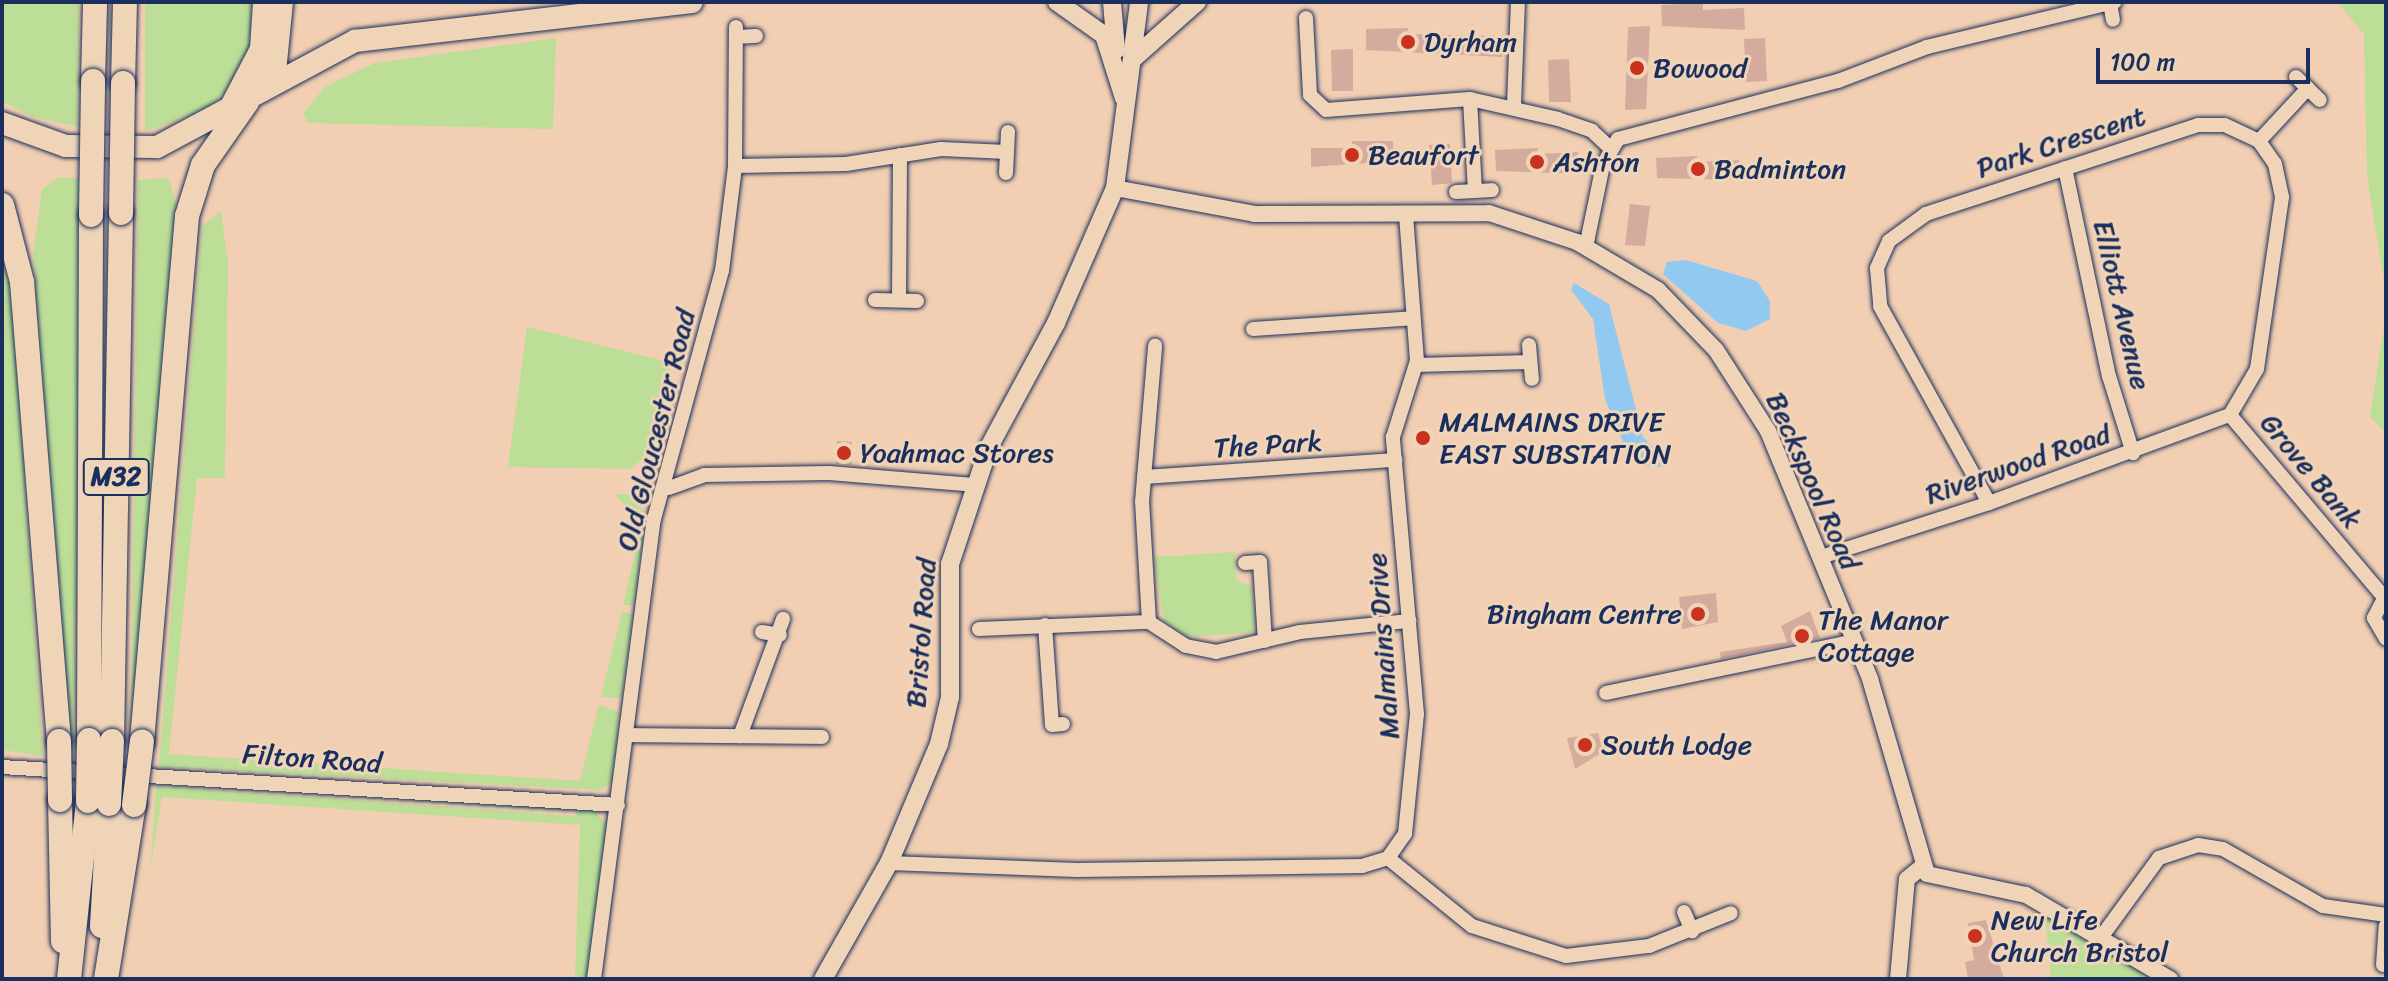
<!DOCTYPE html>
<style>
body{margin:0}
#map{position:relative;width:2388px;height:981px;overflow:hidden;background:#f2cfb2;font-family:Sriracha,sans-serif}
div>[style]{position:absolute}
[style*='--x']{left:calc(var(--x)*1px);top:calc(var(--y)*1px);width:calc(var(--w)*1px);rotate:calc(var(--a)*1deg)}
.green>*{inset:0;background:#bdde97}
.water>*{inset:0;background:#92c9f0}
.building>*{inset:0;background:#d4ab9c}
.roads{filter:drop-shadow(0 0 2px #1b2f5e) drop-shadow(0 0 2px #1b2f5e)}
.minor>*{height:14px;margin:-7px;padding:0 7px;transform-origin:7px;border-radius:7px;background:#f0d4b7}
.tertiary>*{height:16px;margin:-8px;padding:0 8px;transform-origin:8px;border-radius:8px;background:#f0d4b7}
.secondary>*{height:18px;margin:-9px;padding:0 9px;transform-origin:9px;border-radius:9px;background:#f0d4b7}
.trunk>*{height:22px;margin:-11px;padding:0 11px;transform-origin:11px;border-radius:11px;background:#f0d4b7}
.motorway>*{height:24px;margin:-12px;padding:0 12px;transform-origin:12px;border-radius:12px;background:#f0d4b7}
.bridges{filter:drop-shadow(0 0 2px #1b2f5e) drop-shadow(0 0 2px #1b2f5e)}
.motorway-bridge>*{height:24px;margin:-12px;padding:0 12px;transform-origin:12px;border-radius:12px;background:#f0d4b7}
.dots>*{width:22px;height:22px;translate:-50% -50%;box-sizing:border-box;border:4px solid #f0d4b7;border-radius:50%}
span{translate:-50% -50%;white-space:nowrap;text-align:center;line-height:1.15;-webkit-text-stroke:6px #f0d4b7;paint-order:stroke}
.shield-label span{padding:2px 6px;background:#f0d4b7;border:2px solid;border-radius:6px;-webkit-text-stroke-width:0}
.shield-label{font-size:26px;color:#1b2f5e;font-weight:700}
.poi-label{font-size:28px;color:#1b2f5e}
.left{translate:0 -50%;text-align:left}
.right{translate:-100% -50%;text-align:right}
.street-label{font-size:28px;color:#1b2f5e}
.frame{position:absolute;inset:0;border:4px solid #1b2f5e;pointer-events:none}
.scale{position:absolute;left:2096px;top:48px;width:214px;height:36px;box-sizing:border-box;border:4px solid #1b2f5e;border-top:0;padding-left:10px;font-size:24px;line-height:28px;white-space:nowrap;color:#1b2f5e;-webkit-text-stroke:6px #f0d4b7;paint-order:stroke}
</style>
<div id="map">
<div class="green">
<div style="clip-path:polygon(2px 2px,79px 2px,78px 127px,33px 117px,2px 101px)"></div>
<div style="clip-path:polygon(145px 2px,255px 2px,257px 31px,238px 80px,207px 110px,145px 131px)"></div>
<div style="clip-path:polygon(2337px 2px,2386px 2px,2386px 294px,2367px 176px,2364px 34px)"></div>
<div style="clip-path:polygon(556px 38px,553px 129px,308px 123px,303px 113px,326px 86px,375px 63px)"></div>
<div style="clip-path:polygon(57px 178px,79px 178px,82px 250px,73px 768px,33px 253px,42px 190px)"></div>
<div style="clip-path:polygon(169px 178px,181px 224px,131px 731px,138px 180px)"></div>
<div style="clip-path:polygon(221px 211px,228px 263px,225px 478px,197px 478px,169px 754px,580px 781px,599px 705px,619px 712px,614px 780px,601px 790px,159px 767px,202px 226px)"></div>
<div style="clip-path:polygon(2px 248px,13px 306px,43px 756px,2px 750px)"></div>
<div style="clip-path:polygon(2386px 314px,2386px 433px,2370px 417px)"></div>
<div style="clip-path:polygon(527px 327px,672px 363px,645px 458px,629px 469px,508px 467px)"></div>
<div style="clip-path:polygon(615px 494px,630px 494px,646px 514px,634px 605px,623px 605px,642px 523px)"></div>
<div style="clip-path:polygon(1235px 552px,1236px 580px,1252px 587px,1256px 632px,1190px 637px,1164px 621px,1154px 557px)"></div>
<div style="clip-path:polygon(622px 611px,633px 615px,621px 698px,601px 697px)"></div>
<div style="clip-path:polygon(156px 786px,576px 816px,576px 808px,593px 809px,607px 826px,588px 979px,575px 979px,580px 825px,162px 797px,150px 873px)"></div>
<div style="clip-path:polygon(213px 786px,566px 807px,559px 811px)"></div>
<div style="clip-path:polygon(2045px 914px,2153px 979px,2051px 979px)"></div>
</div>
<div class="water">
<div style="clip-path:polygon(1686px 260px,1757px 281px,1770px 301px,1770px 319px,1746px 331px,1718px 323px,1663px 274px,1667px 262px)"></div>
<div style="clip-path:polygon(1574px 283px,1609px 304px,1643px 437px,1664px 458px,1663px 467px,1640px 466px,1628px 454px,1605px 399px,1593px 319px,1571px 290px)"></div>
</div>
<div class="building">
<div style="clip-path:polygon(1703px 3px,1703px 10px,1744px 8px,1745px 30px,1662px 26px,1661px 5px)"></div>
<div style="clip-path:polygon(1650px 26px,1646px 109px,1625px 110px,1628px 27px)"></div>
<div style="clip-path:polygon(1408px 28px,1408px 34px,1502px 36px,1502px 57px,1366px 50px,1366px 29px)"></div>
<div style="clip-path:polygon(1765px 38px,1767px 81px,1746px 82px,1744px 39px)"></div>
<div style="clip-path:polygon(1353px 49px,1353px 91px,1332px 91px,1331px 50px)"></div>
<div style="clip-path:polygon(1569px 59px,1571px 102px,1549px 102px,1548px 60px)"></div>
<div style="clip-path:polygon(1352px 141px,1393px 141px,1394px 161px,1311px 167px,1311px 148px,1352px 148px)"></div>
<div style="clip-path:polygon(1450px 144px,1452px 183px,1432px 185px,1429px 145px)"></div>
<div style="clip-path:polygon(1538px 148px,1538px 154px,1578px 152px,1580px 174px,1496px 171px,1495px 150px)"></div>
<div style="clip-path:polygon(1697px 156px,1697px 162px,1739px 160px,1740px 180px,1657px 178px,1656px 158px)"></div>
<div style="clip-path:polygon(1630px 204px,1650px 206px,1645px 246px,1625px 245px)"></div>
<div style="clip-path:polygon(837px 441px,852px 442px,852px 465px,836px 464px)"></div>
<div style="clip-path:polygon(1716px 593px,1718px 622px,1682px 629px,1679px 597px)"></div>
<div style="clip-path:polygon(1810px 611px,1820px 638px,1721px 659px,1720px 652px,1787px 642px,1781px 626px)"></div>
<div style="clip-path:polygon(1598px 733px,1603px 752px,1575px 769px,1567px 738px)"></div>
<div style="clip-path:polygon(1986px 920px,2004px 979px,1968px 979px,1965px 962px,1974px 960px,1968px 923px)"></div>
</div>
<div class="roads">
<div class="minor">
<div style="--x:2110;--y:3;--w:17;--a:80"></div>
<div style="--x:1306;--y:18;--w:77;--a:87"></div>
<div style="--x:1310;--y:95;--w:22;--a:43"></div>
<div style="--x:1326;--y:110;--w:144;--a:-4.4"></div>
<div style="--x:1470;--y:99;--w:90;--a:12.8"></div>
<div style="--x:1558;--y:119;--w:36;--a:19"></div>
<div style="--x:1592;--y:131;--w:25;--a:43"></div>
<div style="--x:736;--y:37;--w:20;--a:-3"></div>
<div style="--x:2296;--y:77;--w:33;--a:44"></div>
<div style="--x:1470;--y:99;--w:92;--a:86.9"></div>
<div style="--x:1514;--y:105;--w:103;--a:-87.8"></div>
<div style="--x:2259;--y:141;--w:72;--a:-47.2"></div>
<div style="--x:735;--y:166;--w:111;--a:-1"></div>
<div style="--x:846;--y:164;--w:96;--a:-9"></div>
<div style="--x:941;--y:149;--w:66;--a:2.6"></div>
<div style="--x:2065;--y:168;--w:213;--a:78.1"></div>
<div style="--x:2109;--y:376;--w:81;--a:72.7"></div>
<div style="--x:1006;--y:173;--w:41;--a:-87.2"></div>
<div style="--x:1456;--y:192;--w:36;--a:-3"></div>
<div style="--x:1586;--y:247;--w:84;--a:-78.3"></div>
<div style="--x:1603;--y:165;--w:30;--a:-60"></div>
<div style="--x:1618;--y:139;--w:228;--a:-14.8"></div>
<div style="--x:1838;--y:81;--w:95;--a:-20.9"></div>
<div style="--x:1927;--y:47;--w:193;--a:-13.5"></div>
<div style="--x:875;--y:300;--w:42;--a:1.4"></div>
<div style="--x:899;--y:300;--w:145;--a:-89.6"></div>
<div style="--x:1253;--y:329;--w:160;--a:-3.9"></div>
<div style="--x:1529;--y:345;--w:34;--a:85"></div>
<div style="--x:1416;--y:365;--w:114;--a:-1.5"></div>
<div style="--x:2230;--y:415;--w:238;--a:49.8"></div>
<div style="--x:1144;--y:477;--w:252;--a:-3.9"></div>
<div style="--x:669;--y:488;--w:37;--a:-20"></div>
<div style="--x:704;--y:475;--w:125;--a:-0.9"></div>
<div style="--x:829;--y:473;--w:145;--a:4.7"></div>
<div style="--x:1821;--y:557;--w:176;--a:-17.8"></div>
<div style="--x:1989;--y:503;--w:257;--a:-20.1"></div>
<div style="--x:2230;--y:415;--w:53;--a:-59.6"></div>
<div style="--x:2257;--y:369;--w:174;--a:-81.7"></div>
<div style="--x:2282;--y:197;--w:34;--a:-102"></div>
<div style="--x:2275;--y:164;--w:28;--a:-125"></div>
<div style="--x:2259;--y:141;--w:38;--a:-155"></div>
<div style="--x:2224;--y:125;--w:26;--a:180"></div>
<div style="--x:2198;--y:125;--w:286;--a:161.9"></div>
<div style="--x:1926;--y:214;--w:46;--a:143.9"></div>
<div style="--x:1889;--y:241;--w:30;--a:114"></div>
<div style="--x:1877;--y:268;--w:38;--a:85"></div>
<div style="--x:1880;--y:306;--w:225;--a:61"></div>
<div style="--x:1245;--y:563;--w:15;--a:-4"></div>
<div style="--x:1260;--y:562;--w:79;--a:86.4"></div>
<div style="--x:2386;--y:595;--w:26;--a:118"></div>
<div style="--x:2374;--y:618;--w:24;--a:60"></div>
<div style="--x:1149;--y:622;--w:120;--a:-93.3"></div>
<div style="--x:1142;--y:502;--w:157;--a:-85.2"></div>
<div style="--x:1045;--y:625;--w:100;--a:86"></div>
<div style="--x:1052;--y:725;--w:11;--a:-5"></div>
<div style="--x:979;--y:629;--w:170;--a:-2.4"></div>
<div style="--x:1149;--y:622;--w:44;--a:33"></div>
<div style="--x:1186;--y:646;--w:31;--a:11"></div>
<div style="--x:1216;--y:652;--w:86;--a:-13.4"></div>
<div style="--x:1300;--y:632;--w:110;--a:-5.8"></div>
<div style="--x:762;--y:632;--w:18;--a:9"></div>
<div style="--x:1606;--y:693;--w:253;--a:-11.8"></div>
<div style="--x:627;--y:735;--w:195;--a:0.6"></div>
<div style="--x:740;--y:736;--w:125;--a:-69.8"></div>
<div style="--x:2;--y:767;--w:617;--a:3.53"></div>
<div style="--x:1388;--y:858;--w:108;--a:39"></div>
<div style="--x:1472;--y:926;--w:99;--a:17.7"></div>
<div style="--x:1566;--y:956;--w:84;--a:-6.9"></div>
<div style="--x:1649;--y:946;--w:88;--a:-21.9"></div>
<div style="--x:889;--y:863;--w:188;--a:2.1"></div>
<div style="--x:1077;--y:870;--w:285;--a:-0.8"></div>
<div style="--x:1362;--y:866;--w:27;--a:-17"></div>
<div style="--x:1388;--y:858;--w:29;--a:-55"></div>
<div style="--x:1405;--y:834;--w:121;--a:-84.3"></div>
<div style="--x:1417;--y:714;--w:278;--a:-95"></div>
<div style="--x:1393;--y:437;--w:80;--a:-72.5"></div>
<div style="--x:1417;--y:361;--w:145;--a:-94.3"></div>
<div style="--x:1684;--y:912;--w:21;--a:67"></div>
<div style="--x:2102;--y:936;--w:97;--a:-53.8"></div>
<div style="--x:2159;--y:858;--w:41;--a:-18.4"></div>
<div style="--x:2198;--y:845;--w:25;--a:9"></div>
<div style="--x:2223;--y:849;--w:115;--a:29.7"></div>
<div style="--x:2323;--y:906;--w:64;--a:8.1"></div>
<div style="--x:2383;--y:965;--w:39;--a:-86"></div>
<div style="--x:594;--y:979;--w:464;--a:-82.6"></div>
<div style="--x:654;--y:519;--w:257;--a:-74.7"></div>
<div style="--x:722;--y:271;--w:106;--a:-82.9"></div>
<div style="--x:735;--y:166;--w:139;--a:-89.6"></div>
</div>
<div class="tertiary">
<div style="--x:1115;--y:188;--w:142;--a:10.5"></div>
<div style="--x:1255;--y:214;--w:234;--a:-0.2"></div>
<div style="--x:1489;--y:213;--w:93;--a:18.2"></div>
<div style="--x:1577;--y:242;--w:94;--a:30.7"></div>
<div style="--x:1658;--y:290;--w:83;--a:46"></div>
<div style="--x:1716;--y:350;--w:96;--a:57.3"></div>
<div style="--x:1768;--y:431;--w:268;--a:67.6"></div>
<div style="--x:1870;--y:679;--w:203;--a:73.7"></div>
<div style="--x:1927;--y:874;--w:101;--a:12"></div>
<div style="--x:2026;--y:895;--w:167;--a:30.3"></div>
<div style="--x:1898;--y:979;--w:100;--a:-84.9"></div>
<div style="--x:1907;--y:879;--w:19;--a:-39"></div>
</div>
<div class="secondary">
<div style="--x:1057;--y:2;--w:57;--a:35.1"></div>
<div style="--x:1104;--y:35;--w:66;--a:72.4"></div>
<div style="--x:1112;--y:2;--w:48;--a:85.2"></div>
<div style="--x:1135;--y:57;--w:83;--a:-41.6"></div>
<div style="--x:823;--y:979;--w:133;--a:-60.4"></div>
<div style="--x:889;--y:863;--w:129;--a:-67.2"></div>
<div style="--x:939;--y:744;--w:48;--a:-76.8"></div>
<div style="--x:950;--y:697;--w:133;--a:-90"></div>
<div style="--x:950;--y:564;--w:123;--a:-71.6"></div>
<div style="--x:989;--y:447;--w:141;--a:-61.6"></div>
<div style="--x:1056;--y:323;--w:147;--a:-66.4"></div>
<div style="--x:1115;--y:188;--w:188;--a:-82.6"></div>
</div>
<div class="trunk">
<div style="--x:258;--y:90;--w:33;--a:-57"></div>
<div style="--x:276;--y:62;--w:60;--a:-84.3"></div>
<div style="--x:229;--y:110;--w:69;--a:-62.3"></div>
<div style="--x:261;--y:49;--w:47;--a:-86.3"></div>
<div style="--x:2;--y:123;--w:68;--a:19.8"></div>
<div style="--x:66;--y:146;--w:91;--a:0.6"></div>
<div style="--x:157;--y:147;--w:225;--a:-28.2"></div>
<div style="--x:355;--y:41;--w:339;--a:-6.6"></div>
</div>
<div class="motorway">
<div style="--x:93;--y:81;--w:79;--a:-88.5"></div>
<div style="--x:123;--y:83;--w:81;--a:-88.6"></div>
<div style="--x:2;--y:205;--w:80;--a:75.4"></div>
<div style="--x:22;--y:282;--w:460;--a:85.4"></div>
<div style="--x:89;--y:740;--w:525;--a:-89.78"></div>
<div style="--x:112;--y:741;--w:528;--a:-89.02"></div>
<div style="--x:142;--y:741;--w:527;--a:-85.1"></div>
<div style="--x:187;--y:216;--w:53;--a:-72.6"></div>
<div style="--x:203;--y:165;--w:77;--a:-55.1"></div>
<div style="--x:60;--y:800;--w:141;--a:88.8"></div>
<div style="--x:102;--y:926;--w:122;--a:-86.7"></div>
<div style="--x:69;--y:979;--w:179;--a:-83.9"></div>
<div style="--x:106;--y:979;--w:176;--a:-80.9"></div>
</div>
</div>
<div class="bridges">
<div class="motorway-bridge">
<div style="--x:121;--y:213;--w:130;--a:-89.1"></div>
<div style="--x:91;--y:215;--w:134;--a:-89.1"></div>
<div style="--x:59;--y:741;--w:59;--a:89"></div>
<div style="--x:88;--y:801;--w:61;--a:-89.1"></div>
<div style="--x:109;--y:804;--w:63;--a:-87.3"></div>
<div style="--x:134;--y:805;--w:64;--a:-82.9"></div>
</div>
</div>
<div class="dots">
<div style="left:1408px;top:42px;background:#c8321e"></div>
<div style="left:1637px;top:68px;background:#c8321e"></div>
<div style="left:1352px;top:155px;background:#c8321e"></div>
<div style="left:1537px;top:162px;background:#c8321e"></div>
<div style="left:1698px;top:169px;background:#c8321e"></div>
<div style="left:1423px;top:438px;background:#c8321e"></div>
<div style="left:844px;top:453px;background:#c8321e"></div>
<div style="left:1698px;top:614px;background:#c8321e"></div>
<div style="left:1802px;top:636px;background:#c8321e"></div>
<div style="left:1585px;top:745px;background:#c8321e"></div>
<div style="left:1975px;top:936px;background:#c8321e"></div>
</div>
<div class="shield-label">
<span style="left:116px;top:477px">M32</span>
</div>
<div class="poi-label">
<span class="left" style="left:1424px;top:42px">Dyrham</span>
<span class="left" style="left:1653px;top:68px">Bowood</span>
<span class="left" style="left:1368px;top:155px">Beaufort</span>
<span class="left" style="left:1553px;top:162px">Ashton</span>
<span class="left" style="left:1714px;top:169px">Badminton</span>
<span class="left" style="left:1439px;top:438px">MALMAINS DRIVE<br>EAST SUBSTATION</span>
<span class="left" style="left:860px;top:453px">Yoahmac Stores</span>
<span class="right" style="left:1682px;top:614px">Bingham Centre</span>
<span class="left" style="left:1818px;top:636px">The Manor<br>Cottage</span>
<span class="left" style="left:1601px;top:745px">South Lodge</span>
<span class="left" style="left:1991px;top:936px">New Life<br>Church Bristol</span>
</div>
<div class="street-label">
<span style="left:2061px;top:142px;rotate:-18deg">Park Crescent</span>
<span style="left:2122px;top:305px;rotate:77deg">Elliott Avenue</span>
<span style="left:656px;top:430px;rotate:-76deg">Old Gloucester Road</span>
<span style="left:1268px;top:445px;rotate:-4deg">The Park</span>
<span style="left:2018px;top:464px;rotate:-19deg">Riverwood Road</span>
<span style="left:2311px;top:471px;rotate:50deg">Grove Bank</span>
<span style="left:1813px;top:481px;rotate:66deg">Beckspool Road</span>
<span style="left:921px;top:633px;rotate:-86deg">Bristol Road</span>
<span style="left:1383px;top:646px;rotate:-94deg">Malmains Drive</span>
<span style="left:312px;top:759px;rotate:4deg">Filton Road</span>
</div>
<div class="frame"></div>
<div class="scale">100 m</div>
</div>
